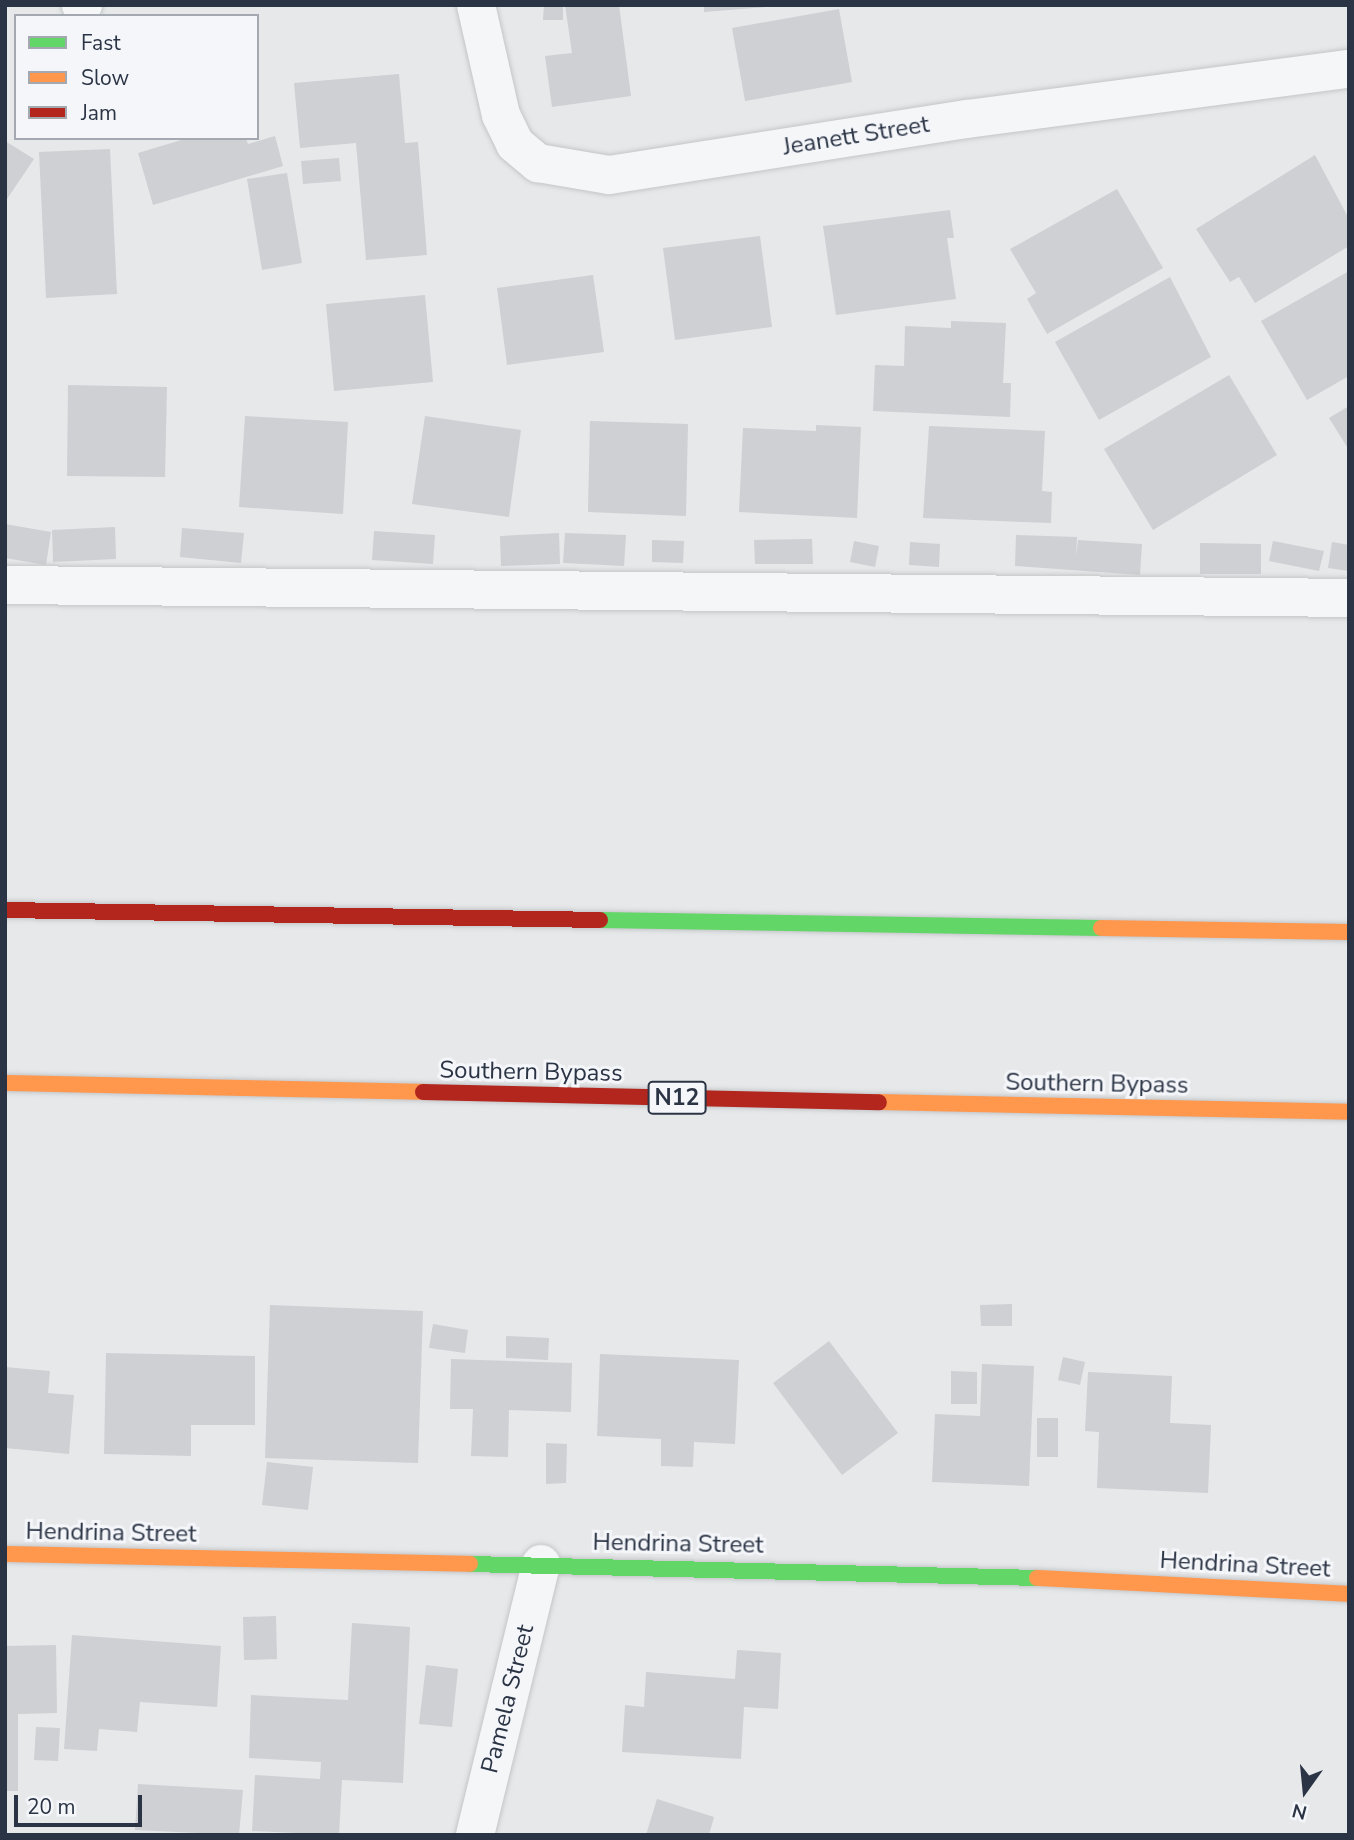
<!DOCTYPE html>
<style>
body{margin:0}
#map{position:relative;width:1354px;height:1840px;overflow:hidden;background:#e6e8ea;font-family:"Nunito Sans",sans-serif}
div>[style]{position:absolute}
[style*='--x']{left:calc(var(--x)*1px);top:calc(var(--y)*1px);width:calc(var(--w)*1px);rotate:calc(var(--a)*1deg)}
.building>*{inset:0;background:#ced0d3}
.roads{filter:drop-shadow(0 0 2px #c4c6c8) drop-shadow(0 0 2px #c4c6c8)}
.street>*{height:38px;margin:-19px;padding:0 19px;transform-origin:19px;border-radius:19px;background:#f5f6f7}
.fast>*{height:16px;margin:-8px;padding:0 8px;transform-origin:8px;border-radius:8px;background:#63d668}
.slow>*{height:16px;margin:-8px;padding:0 8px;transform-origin:8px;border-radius:8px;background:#ff974d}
.jam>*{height:16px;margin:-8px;padding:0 8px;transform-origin:8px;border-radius:8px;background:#b3261e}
span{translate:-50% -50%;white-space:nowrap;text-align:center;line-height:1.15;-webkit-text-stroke:6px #f4f6f9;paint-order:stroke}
.shield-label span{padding:2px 5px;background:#f4f6f9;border:2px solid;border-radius:5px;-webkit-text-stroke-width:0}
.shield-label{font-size:23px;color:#2b3445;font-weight:700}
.street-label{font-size:24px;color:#2b3445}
.frame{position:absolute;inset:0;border:7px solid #2b3445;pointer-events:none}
.legend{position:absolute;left:14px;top:14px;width:245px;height:126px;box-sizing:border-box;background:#f4f6f9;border:2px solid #a4a8b1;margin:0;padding:9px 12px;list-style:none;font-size:21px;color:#2b3445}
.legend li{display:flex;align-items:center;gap:14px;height:35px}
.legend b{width:35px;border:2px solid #a4a8b1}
.north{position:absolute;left:1270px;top:1756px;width:70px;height:70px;-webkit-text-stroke:5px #f4f6f9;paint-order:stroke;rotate:195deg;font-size:19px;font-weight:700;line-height:28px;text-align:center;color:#2b3445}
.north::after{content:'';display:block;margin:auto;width:24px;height:32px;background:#2b3445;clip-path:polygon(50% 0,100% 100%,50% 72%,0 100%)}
.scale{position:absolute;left:14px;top:1795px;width:128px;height:32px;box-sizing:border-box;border:4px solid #2b3445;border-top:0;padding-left:9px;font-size:21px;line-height:24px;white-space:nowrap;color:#2b3445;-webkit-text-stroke:5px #f4f6f9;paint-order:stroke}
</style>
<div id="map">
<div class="building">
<div style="clip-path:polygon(544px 5px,563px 5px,563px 20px,543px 20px)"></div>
<div style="clip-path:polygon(565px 5px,619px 5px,631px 96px,552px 107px,545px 56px,572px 53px)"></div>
<div style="clip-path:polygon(704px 5px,766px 5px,766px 7px,704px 12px)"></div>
<div style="clip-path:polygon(839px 9px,852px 82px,745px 101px,732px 28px)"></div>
<div style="clip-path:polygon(399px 74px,405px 143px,418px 142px,427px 255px,366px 260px,356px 143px,300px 148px,294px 83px)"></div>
<div style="clip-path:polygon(275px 136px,283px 166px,153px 205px,138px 153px,188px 138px,246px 138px,248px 144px)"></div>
<div style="clip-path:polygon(5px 141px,34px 159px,5px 202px)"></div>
<div style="clip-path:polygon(110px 149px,117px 294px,46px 298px,39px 152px)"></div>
<div style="clip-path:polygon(1315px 155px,1349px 219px,1349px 246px,1255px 303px,1239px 277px,1230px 282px,1196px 229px)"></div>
<div style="clip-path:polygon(339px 158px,341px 181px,303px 184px,301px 161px)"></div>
<div style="clip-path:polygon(287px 173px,302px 263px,262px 270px,247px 179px)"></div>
<div style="clip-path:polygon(1117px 189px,1163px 268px,1047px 334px,1027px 299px,1036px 293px,1010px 249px)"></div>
<div style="clip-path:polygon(950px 210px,954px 238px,947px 238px,956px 299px,836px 315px,823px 226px)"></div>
<div style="clip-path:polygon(760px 236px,772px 327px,675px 340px,663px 248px)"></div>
<div style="clip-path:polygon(1349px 271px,1349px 376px,1307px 400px,1261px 321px)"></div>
<div style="clip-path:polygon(593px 275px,604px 352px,507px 365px,497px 288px)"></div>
<div style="clip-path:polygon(1170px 277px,1211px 357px,1099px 420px,1055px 342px)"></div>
<div style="clip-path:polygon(425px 295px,433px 382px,334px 391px,326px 304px)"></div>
<div style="clip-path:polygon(951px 321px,1006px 323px,1003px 383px,1011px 383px,1010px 417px,873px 411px,875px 365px,904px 366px,905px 326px,951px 328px)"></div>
<div style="clip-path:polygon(1229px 375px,1277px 455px,1153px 530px,1104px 449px)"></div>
<div style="clip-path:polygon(68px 385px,167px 387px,165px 477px,67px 476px)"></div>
<div style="clip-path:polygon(1349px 406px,1349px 450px,1329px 418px)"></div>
<div style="clip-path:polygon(245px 416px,348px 422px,343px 514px,239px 507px)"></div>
<div style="clip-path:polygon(425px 416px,521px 430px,509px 517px,412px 504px)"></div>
<div style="clip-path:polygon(590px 421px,688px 424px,686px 516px,588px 512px)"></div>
<div style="clip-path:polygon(816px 425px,861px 427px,857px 518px,739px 512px,743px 428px,816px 431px)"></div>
<div style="clip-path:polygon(929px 426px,1045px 431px,1042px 491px,1052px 492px,1051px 523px,923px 518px)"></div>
<div style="clip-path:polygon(5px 524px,51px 532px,46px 565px,5px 558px)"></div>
<div style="clip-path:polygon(115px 527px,116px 559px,53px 562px,52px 530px)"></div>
<div style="clip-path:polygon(182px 528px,244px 533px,241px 563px,180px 557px)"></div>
<div style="clip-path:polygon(374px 531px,435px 535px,433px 564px,372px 560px)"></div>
<div style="clip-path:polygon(559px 533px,560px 564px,501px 566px,500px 536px)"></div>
<div style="clip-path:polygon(565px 533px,626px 535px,624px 566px,563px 563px)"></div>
<div style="clip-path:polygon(1016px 535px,1077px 537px,1076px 557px,1078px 540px,1142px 544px,1140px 575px,1015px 566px)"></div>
<div style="clip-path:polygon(812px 539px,813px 564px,755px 564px,754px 540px)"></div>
<div style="clip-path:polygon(652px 540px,684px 541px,683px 563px,652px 562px)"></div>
<div style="clip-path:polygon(854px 541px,879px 546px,875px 567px,850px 562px)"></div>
<div style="clip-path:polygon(1273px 541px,1324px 551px,1319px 571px,1269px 561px)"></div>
<div style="clip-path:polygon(910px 542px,940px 544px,939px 567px,909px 565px)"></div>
<div style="clip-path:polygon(1332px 542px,1349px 545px,1349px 571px,1328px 568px)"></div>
<div style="clip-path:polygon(1200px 543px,1261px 544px,1261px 574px,1200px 574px)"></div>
<div style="clip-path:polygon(1012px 1304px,1012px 1326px,981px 1326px,980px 1305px)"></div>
<div style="clip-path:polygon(270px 1305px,423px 1311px,418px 1463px,265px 1458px)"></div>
<div style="clip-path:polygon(433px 1324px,468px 1330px,465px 1353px,429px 1348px)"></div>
<div style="clip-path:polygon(506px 1336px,549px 1338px,548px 1360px,506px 1358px)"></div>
<div style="clip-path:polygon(829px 1341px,898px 1433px,842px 1475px,773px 1383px)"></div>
<div style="clip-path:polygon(106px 1353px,255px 1356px,255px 1425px,191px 1425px,191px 1456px,104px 1454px)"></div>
<div style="clip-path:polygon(600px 1354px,739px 1360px,735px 1444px,694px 1442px,693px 1467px,661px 1466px,661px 1439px,597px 1436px)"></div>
<div style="clip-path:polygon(1063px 1357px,1085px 1362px,1080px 1385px,1058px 1380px)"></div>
<div style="clip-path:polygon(451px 1359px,572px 1363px,571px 1412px,509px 1410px,508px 1457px,471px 1456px,473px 1409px,450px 1409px)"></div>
<div style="clip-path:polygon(982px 1364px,1034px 1366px,1029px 1486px,932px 1482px,935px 1414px,980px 1416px)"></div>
<div style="clip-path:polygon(5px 1367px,50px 1371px,48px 1393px,74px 1395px,69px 1454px,5px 1448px)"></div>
<div style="clip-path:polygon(951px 1371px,977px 1372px,977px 1404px,951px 1404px)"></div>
<div style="clip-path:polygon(1088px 1372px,1172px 1376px,1170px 1423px,1211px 1425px,1208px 1493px,1097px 1488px,1099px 1432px,1085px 1431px)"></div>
<div style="clip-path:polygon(1037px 1418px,1058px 1418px,1058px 1457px,1037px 1457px)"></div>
<div style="clip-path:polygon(546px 1443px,567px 1444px,566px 1483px,546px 1484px)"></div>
<div style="clip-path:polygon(267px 1462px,313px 1467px,308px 1510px,262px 1505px)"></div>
<div style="clip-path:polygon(276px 1616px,277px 1659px,244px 1660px,243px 1617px)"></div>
<div style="clip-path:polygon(352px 1623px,410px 1627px,403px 1783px,342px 1780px,339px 1835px,252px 1831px,255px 1775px,320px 1779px,321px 1762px,249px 1758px,251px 1695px,348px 1700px)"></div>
<div style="clip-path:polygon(72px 1635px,221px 1646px,217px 1707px,140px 1702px,137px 1732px,99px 1729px,97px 1751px,64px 1749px)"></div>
<div style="clip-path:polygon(56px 1645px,57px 1713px,18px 1714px,18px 1791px,5px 1791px,5px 1646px)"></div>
<div style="clip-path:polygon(737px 1650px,781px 1653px,778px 1709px,744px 1707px,741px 1759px,622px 1752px,625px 1705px,644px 1707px,646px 1672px,735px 1679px)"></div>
<div style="clip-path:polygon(426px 1665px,458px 1669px,452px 1727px,419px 1724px)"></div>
<div style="clip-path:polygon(36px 1727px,60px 1728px,58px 1761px,34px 1760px)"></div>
<div style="clip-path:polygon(138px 1784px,243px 1790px,239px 1835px,135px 1830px)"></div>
<div style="clip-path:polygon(657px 1799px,714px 1817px,709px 1835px,646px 1835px)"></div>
</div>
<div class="roads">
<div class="street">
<div style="--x:81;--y:5;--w:2;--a:0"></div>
<div style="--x:476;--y:5;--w:113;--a:77.2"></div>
<div style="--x:501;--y:115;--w:32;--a:64"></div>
<div style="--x:515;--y:144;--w:30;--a:40"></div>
<div style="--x:538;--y:163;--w:72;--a:9.6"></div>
<div style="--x:609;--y:175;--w:362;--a:-8.9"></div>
<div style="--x:967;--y:119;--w:385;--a:-7.5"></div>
<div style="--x:5;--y:585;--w:1344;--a:0.55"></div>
<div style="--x:475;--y:1835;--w:279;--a:-76.3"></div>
</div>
<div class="fast">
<div style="--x:600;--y:920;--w:501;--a:0.91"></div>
<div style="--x:470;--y:1564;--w:567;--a:1.41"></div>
</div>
<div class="slow">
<div style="--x:1101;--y:928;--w:248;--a:0.9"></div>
<div style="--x:5;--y:1083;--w:418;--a:1.2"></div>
<div style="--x:879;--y:1102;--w:470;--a:1.2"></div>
<div style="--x:5;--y:1554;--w:465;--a:1.2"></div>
<div style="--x:1037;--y:1578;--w:312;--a:2.9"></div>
</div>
<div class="jam">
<div style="--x:5;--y:910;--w:595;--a:0.96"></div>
<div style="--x:423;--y:1092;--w:456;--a:1.3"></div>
</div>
</div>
<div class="shield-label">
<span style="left:677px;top:1098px">N12</span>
</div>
<div class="street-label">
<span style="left:856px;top:136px;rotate:-9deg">Jeanett Street</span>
<span style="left:531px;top:1072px;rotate:1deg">Southern Bypass</span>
<span style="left:1097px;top:1084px;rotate:1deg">Southern Bypass</span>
<span style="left:111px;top:1533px;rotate:1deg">Hendrina Street</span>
<span style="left:678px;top:1544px;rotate:1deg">Hendrina Street</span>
<span style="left:1245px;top:1565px;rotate:3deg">Hendrina Street</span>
<span style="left:508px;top:1699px;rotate:-76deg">Pamela Street</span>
</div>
<div class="frame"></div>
<ul class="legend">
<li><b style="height:9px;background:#63d668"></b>Fast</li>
<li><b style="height:9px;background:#ff974d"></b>Slow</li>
<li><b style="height:9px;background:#b3261e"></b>Jam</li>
</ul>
<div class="north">N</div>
<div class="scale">20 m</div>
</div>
